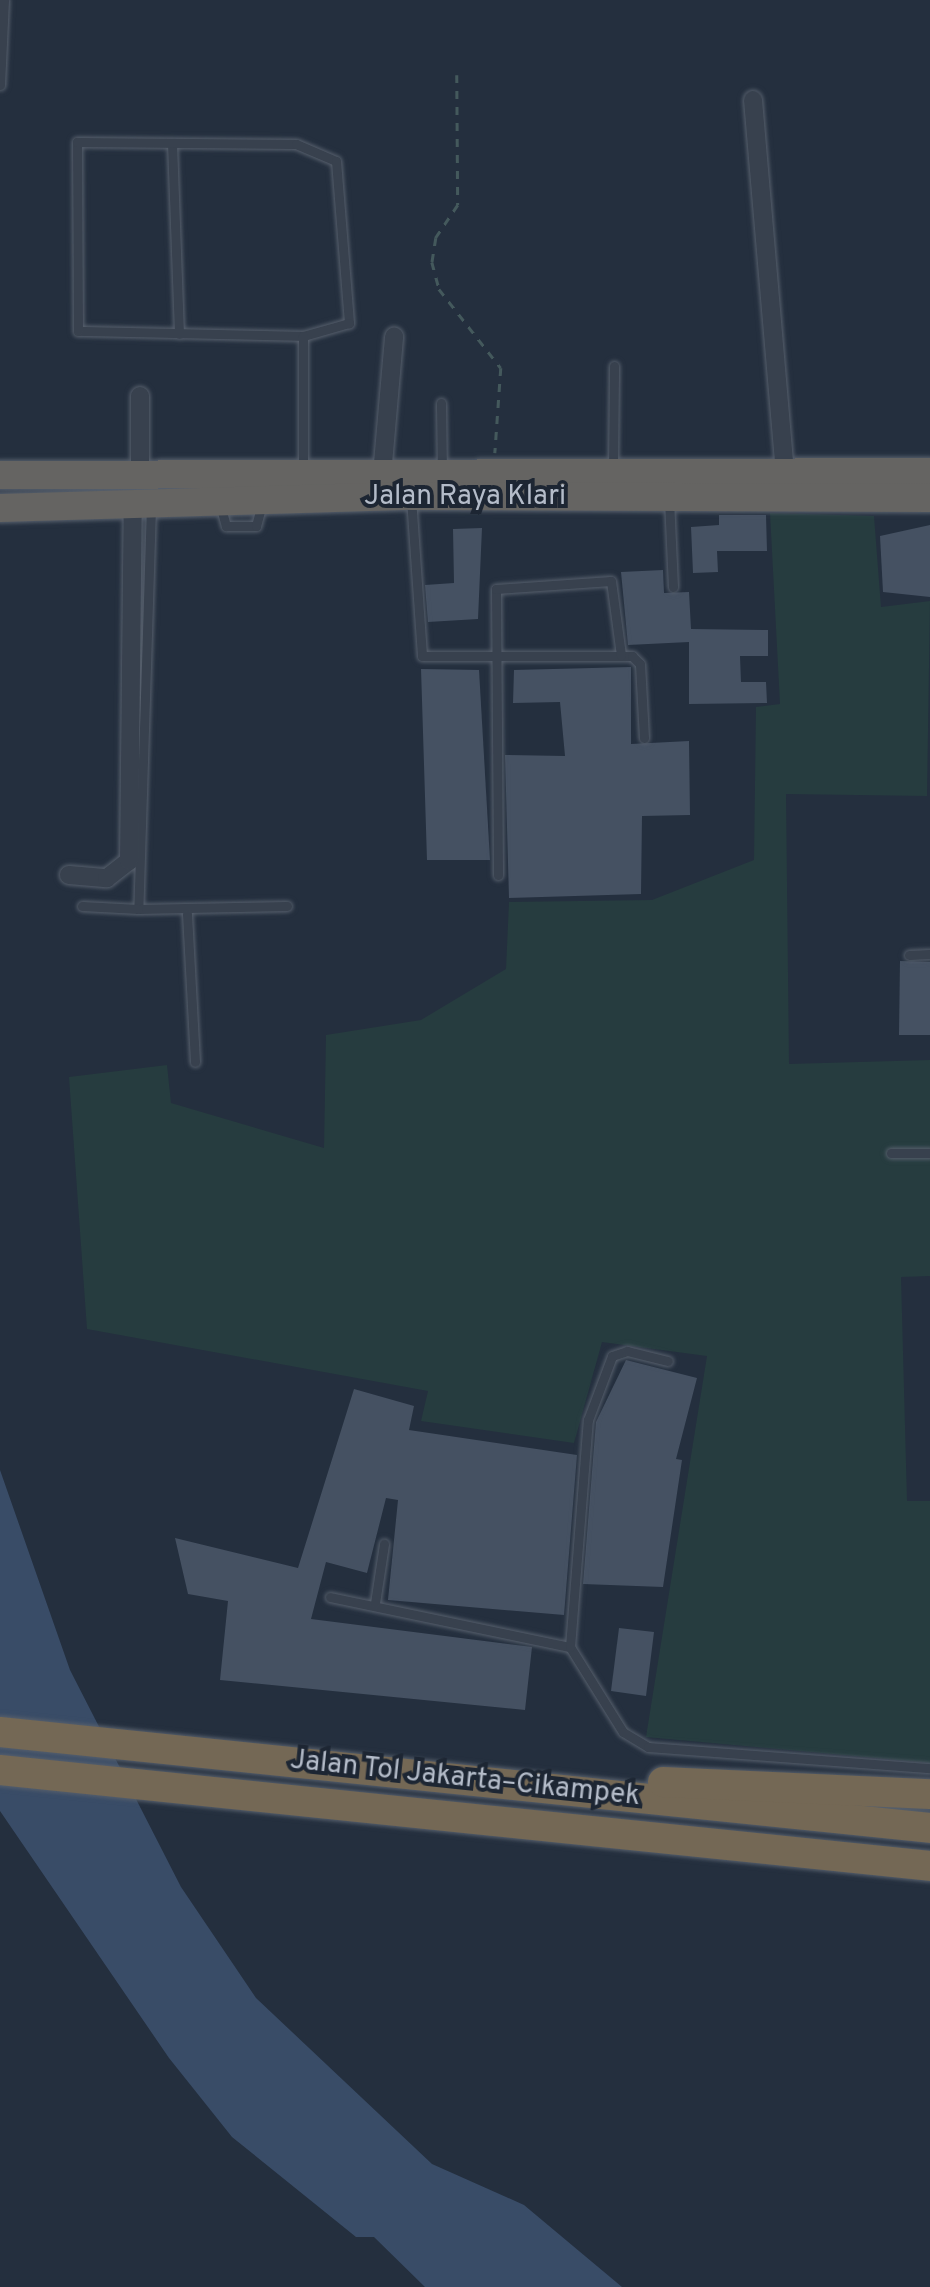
<!DOCTYPE html>
<meta charset="utf-8">
<style>
body{margin:0}
#map{position:relative;width:930px;height:2287px;overflow:hidden;background:#242f3e;font-family:Overpass,sans-serif}
div>[style]{position:absolute}
[style*='--x']{left:calc(var(--x)*1px);top:calc(var(--y)*1px);width:calc(var(--w)*1px);rotate:calc(var(--a)*1deg)}
.green>*{inset:0;background:#263c3f}
.water>*{inset:0;background:#394c67}
.building>*{inset:0;background:#455162}
.path>*{height:2.5px;margin-top:-1.25px;transform-origin:0;background:repeating-linear-gradient(90deg,#44595c 0 8px,transparent 0 16px)}
.roads{filter:drop-shadow(0 0 2px #565f6c) drop-shadow(0 0 2px #565f6c)}
.service>*{height:9px;margin:-4.5px;padding:0 4.5px;transform-origin:4.5px;border-radius:4.5px;background:#38414e}
.minor>*{height:18px;margin:-9px;padding:0 9px;transform-origin:9px;border-radius:9px;background:#38414e}
.trunk>*{height:28px;margin:-14px;padding:0 14px;transform-origin:14px;border-radius:14px;background:#656462}
.motorway>*{height:30px;margin:-15px;padding:0 15px;transform-origin:15px;border-radius:15px;background:#746855}
span{translate:-50% -50%;white-space:nowrap;text-align:center;line-height:1.15;-webkit-text-stroke:8px #1d2633;paint-order:stroke}
.street-label{font-size:28px;color:#b4bcc9}
</style>
<div id="map">
<div class="green">
<div style="clip-path:polygon(770px 513px,874px 516px,881px 607px,930px 601px,927px 796px,786px 794px,789px 1064px,930px 1060px,930px 1276px,901px 1277px,907px 1501px,930px 1501px,930px 1763px,646px 1737px,707px 1356px,602px 1342px,574px 1443px,421px 1421px,428px 1391px,87px 1329px,69px 1077px,167px 1065px,171px 1103px,324px 1148px,326px 1035px,421px 1020px,506px 969px,509px 902px,652px 900px,754px 860px,756px 707px,780px 704px)"></div>
</div>
<div class="water">
<div style="clip-path:polygon(0 1470px,70px 1670px,181px 1887px,256px 1998px,432px 2164px,524px 2205px,622px 2287px,425px 2287px,374px 2237px,356px 2237px,232px 2137px,169px 2058px,0 1811px)"></div>
</div>
<div class="building">
<div style="clip-path:polygon(719px 515px,766px 515px,767px 551px,717px 551px,718px 572px,693px 573px,691px 527px,719px 525px)"></div>
<div style="clip-path:polygon(930px 525px,930px 597px,883px 592px,880px 536px)"></div>
<div style="clip-path:polygon(482px 528px,478px 619px,428px 622px,425px 585px,454px 583px,453px 529px)"></div>
<div style="clip-path:polygon(663px 570px,664px 593px,689px 592px,691px 629px,768px 630px,768px 656px,740px 656px,741px 682px,766px 682px,767px 703px,689px 704px,689px 642px,628px 645px,621px 572px)"></div>
<div style="clip-path:polygon(631px 667px,631px 744px,689px 741px,690px 815px,642px 816px,641px 894px,509px 898px,505px 755px,565px 756px,560px 702px,513px 703px,514px 670px)"></div>
<div style="clip-path:polygon(421px 669px,479px 670px,490px 860px,427px 860px)"></div>
<div style="clip-path:polygon(900px 961px,930px 962px,930px 1035px,899px 1035px)"></div>
<div style="clip-path:polygon(626px 1360px,697px 1378px,676px 1459px,682px 1460px,663px 1587px,583px 1584px,596px 1422px)"></div>
<div style="clip-path:polygon(354px 1389px,414px 1406px,409px 1430px,577px 1455px,564px 1615px,388px 1600px,398px 1500px,386px 1498px,367px 1573px,326px 1562px,311px 1619px,532px 1647px,525px 1710px,220px 1680px,228px 1601px,188px 1594px,175px 1538px,298px 1568px)"></div>
<div style="clip-path:polygon(619px 1628px,654px 1632px,646px 1696px,611px 1691px)"></div>
</div>
<div class="path">
<div style="--x:457;--y:75;--w:130;--a:89.6"></div>
<div style="--x:458;--y:205;--w:40;--a:124"></div>
<div style="--x:436;--y:238;--w:24;--a:99"></div>
<div style="--x:432;--y:262;--w:28;--a:75"></div>
<div style="--x:439;--y:289;--w:100;--a:51.9"></div>
<div style="--x:501;--y:368;--w:85;--a:94"></div>
</div>
<div class="roads">
<div class="service">
<div style="--x:0;--y:85;--w:85;--a:-87.3"></div>
<div style="--x:172;--y:143;--w:191;--a:87.9"></div>
<div style="--x:303;--y:336;--w:225;--a:-178.7"></div>
<div style="--x:78;--y:331;--w:189;--a:-90.3"></div>
<div style="--x:77;--y:142;--w:219;--a:0.5"></div>
<div style="--x:296;--y:144;--w:43;--a:23"></div>
<div style="--x:336;--y:161;--w:163;--a:85.4"></div>
<div style="--x:349;--y:323;--w:48;--a:164.2"></div>
<div style="--x:303;--y:336;--w:132;--a:90"></div>
<div style="--x:441;--y:403;--w:68;--a:89.2"></div>
<div style="--x:613;--y:468;--w:102;--a:-89.4"></div>
<div style="--x:411;--y:498;--w:158;--a:86"></div>
<div style="--x:422;--y:656;--w:210;--a:0"></div>
<div style="--x:632;--y:656;--w:11;--a:45"></div>
<div style="--x:640;--y:664;--w:74;--a:86.9"></div>
<div style="--x:669;--y:499;--w:88;--a:87.4"></div>
<div style="--x:220;--y:504;--w:23;--a:75"></div>
<div style="--x:226;--y:526;--w:30;--a:0"></div>
<div style="--x:256;--y:526;--w:24;--a:-75"></div>
<div style="--x:151;--y:506;--w:403;--a:91.8"></div>
<div style="--x:138;--y:909;--w:149;--a:-1.2"></div>
<div style="--x:498;--y:875;--w:286;--a:-90.4"></div>
<div style="--x:496;--y:589;--w:115;--a:-4"></div>
<div style="--x:611;--y:581;--w:75;--a:82.3"></div>
<div style="--x:82;--y:906;--w:56;--a:3.1"></div>
<div style="--x:187;--y:914;--w:148;--a:86.9"></div>
<div style="--x:909;--y:955;--w:21;--a:-3"></div>
<div style="--x:891;--y:1153;--w:39;--a:0"></div>
<div style="--x:330;--y:1597;--w:245;--a:11.8"></div>
<div style="--x:570;--y:1647;--w:100;--a:58.1"></div>
<div style="--x:623;--y:1732;--w:29;--a:31"></div>
<div style="--x:648;--y:1747;--w:283;--a:4.3"></div>
<div style="--x:375;--y:1603;--w:60;--a:-81.3"></div>
<div style="--x:570;--y:1647;--w:228;--a:-85.5"></div>
<div style="--x:588;--y:1420;--w:68;--a:-69.4"></div>
<div style="--x:612;--y:1356;--w:16;--a:-18"></div>
<div style="--x:627;--y:1351;--w:42;--a:13.7"></div>
</div>
<div class="minor">
<div style="--x:753;--y:100;--w:372;--a:85.1"></div>
<div style="--x:140;--y:396;--w:79;--a:90"></div>
<div style="--x:382;--y:475;--w:139;--a:-85"></div>
<div style="--x:69;--y:875;--w:38;--a:5"></div>
<div style="--x:107;--y:878;--w:28;--a:-38"></div>
<div style="--x:129;--y:861;--w:358;--a:-89.4"></div>
</div>
<div class="trunk">
<div style="--x:0;--y:475;--w:930;--a:-0.18"></div>
<div style="--x:0;--y:508;--w:411;--a:-1.7"></div>
<div style="--x:411;--y:496;--w:519;--a:0.22"></div>
</div>
<div class="motorway">
<div style="--x:0;--y:1732;--w:935;--a:5.89"></div>
<div style="--x:0;--y:1770;--w:935;--a:5.89"></div>
<div style="--x:663;--y:1782;--w:267;--a:2.6"></div>
</div>
</div>
<div class="street-label">
<span style="left:465px;top:497px">Jalan Raya Klari</span>
<span style="left:465px;top:1779px;rotate:6deg">Jalan Tol Jakarta–Cikampek</span>
</div>
</div>
